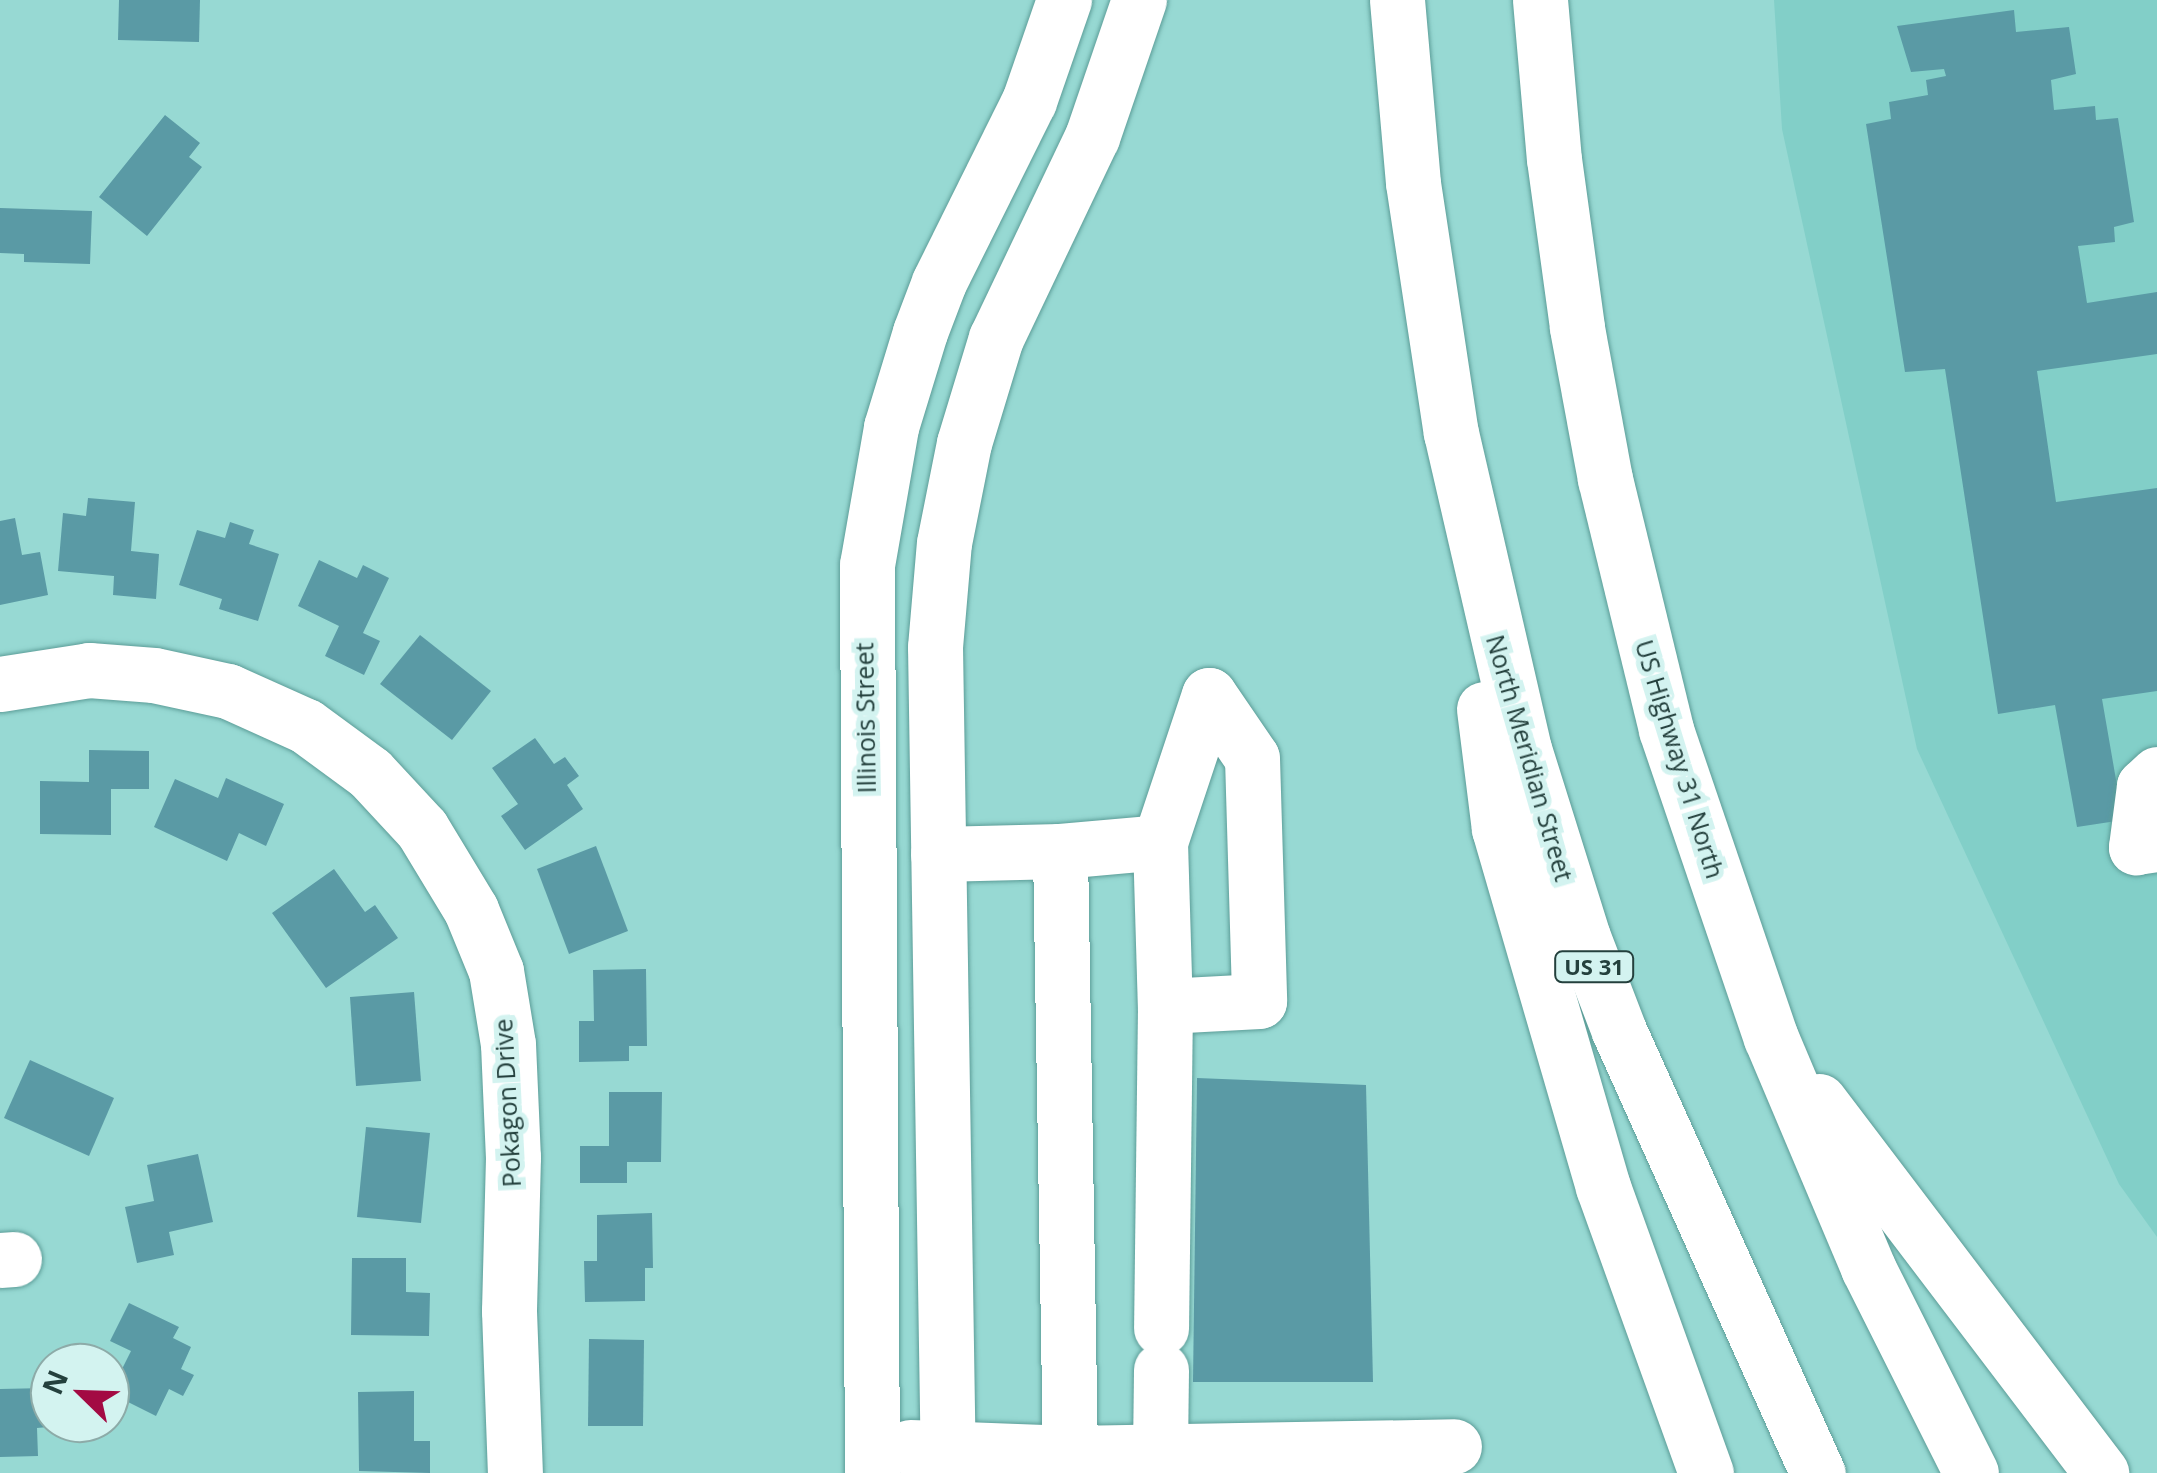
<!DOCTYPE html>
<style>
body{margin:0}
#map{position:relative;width:2157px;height:1473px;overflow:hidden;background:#97d9d3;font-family:"Open Sans",sans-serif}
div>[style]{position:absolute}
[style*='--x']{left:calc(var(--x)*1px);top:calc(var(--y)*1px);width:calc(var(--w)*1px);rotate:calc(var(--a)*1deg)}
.built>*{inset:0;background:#82cfc8}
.building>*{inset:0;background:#5a9aa5}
.roads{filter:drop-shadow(0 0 2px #5c9d98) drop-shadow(0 0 2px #5c9d98)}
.minor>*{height:55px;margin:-27.5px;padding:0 27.5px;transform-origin:27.5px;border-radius:27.5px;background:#fff}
.highway>*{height:55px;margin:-27.5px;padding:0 27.5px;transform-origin:27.5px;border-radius:27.5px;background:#fff}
span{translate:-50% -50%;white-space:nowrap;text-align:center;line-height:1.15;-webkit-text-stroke:10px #d3f3f0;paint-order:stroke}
.shield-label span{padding:2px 8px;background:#d3f3f0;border:2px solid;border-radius:8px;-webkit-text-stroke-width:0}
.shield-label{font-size:22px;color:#24403d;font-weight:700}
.street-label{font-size:25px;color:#24403d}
.north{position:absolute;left:30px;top:1343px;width:100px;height:100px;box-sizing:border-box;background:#d3f3f0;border:2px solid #8daba8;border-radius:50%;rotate:293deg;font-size:28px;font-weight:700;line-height:40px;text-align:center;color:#24403d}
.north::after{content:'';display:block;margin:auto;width:35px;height:45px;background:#a30a43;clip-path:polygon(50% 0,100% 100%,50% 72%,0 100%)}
</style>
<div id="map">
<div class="built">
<div style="clip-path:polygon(1774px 0,2157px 0,2157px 1237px,2119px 1184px,1917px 749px,1782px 129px)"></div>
</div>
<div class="building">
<div style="clip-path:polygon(119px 0,200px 0,199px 42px,118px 40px)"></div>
<div style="clip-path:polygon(2014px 10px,2016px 32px,2069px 27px,2076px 74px,2051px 80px,2054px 110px,2095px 106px,2096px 120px,2118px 118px,2134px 222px,2114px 227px,2115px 242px,2078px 246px,2087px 303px,2157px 292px,2157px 354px,2037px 371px,2056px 502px,2157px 488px,2157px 691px,2102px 699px,2123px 820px,2077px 827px,2055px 705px,1998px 714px,1945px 369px,1905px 372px,1866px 124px,1891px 119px,1889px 102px,1928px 95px,1926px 80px,1946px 76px,1944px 69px,1911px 72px,1897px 26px)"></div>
<div style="clip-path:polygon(165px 115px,200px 143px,189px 157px,202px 167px,147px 236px,99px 197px)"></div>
<div style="clip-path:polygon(0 208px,92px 211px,90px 264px,24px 262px,24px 254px,0 253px)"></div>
<div style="clip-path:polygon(88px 498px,135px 502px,131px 551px,159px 554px,156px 599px,113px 595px,114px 576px,58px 571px,63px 513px,86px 516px)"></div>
<div style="clip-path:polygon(15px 518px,22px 555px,40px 552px,48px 595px,0 605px,0 521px)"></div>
<div style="clip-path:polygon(230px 522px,254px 530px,249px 544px,279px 554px,258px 621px,219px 609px,222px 599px,179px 585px,197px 530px,225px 538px)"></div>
<div style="clip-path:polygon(319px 560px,357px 578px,363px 565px,389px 578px,363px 633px,380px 641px,364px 675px,325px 656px,339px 626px,298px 606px)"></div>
<div style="clip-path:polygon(420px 635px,491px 691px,452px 740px,380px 684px)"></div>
<div style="clip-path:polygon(535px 738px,554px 764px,565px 757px,579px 776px,567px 785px,583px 809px,525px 850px,501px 816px,518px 804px,492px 768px)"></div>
<div style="clip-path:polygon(89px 750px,149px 751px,149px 789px,111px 789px,111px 835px,40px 834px,40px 781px,89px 782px)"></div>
<div style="clip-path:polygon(226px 778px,284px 804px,266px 846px,239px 833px,227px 861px,154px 827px,175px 779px,218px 798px)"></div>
<div style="clip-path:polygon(596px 846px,628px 931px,569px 954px,537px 869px)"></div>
<div style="clip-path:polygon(334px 869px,365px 912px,375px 905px,398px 938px,326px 988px,272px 913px)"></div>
<div style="clip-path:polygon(646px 969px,647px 1046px,629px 1046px,629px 1061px,579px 1062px,579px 1021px,594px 1021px,593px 970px)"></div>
<div style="clip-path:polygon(414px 992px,421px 1081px,356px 1086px,350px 997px)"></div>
<div style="clip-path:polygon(30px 1060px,114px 1098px,89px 1156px,4px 1118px)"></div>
<div style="clip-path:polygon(1197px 1078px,1366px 1085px,1373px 1382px,1193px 1382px)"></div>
<div style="clip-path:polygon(609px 1092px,662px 1092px,661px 1162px,627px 1162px,627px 1183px,580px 1183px,580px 1146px,609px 1146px)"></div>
<div style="clip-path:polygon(366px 1127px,430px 1133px,421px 1223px,357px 1217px)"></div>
<div style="clip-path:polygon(198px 1154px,213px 1222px,169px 1232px,174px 1255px,137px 1263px,125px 1207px,154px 1201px,147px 1165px)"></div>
<div style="clip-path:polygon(652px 1213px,653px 1268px,645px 1268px,645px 1301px,585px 1302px,584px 1261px,597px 1261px,597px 1215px)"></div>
<div style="clip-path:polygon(352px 1258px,406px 1258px,406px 1292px,430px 1293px,429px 1336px,351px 1335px)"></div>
<div style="clip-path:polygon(129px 1303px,179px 1327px,173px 1338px,191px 1347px,181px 1369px,194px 1375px,183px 1396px,169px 1389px,156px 1416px,110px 1393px,131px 1351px,110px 1341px)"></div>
<div style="clip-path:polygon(589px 1339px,644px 1340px,643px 1426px,588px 1426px)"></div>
<div style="clip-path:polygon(46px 1388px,48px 1427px,37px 1428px,38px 1456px,0 1457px,0 1389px)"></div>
<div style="clip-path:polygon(414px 1391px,414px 1441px,430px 1441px,430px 1473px,359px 1471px,358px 1392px)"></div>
</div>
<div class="roads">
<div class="minor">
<div style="--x:0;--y:684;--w:90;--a:-8.9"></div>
<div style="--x:89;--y:670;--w:65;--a:4.4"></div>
<div style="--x:154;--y:675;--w:76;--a:12.2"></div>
<div style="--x:228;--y:691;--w:85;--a:24.2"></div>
<div style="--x:306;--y:726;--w:79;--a:36.3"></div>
<div style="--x:370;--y:773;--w:76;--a:47.1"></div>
<div style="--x:422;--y:829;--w:95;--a:58.8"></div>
<div style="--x:471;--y:910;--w:66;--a:67.7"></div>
<div style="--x:496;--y:971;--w:74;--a:80.7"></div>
<div style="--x:508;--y:1044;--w:113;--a:87.5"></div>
<div style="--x:513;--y:1157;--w:154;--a:91.5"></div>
<div style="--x:509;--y:1311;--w:162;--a:87.9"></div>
<div style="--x:2157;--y:774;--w:18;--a:137"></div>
<div style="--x:2144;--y:786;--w:62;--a:97.5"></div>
<div style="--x:2136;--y:847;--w:21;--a:-8"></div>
<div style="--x:1160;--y:842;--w:164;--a:88.3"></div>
<div style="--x:1060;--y:851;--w:602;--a:89.05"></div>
<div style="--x:938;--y:854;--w:122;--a:-1.4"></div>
<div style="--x:1060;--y:851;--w:100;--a:-5.1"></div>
<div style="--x:1160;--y:842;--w:155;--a:-71.6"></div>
<div style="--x:1209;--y:695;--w:76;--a:55.7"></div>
<div style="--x:1252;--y:758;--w:243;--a:88.3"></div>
<div style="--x:1259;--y:1001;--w:94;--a:177"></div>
<div style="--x:1165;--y:1006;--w:322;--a:90.7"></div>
<div style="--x:0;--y:1260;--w:14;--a:-4"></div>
<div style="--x:910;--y:1447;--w:160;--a:2.1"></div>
<div style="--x:1070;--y:1453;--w:384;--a:-1"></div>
<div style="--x:1160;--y:1452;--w:82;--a:-89.3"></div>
<div style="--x:872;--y:1473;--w:908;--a:-90.32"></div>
<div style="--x:867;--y:565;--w:140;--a:-80.1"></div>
<div style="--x:891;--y:427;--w:99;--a:-73"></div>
<div style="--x:920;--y:332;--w:53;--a:-69.2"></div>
<div style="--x:939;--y:282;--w:202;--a:-63.6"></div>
<div style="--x:1029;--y:101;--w:107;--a:-70.9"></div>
<div style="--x:948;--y:1473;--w:826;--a:-90.9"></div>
<div style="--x:935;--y:647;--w:104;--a:-85.1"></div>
<div style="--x:944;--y:543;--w:102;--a:-78.7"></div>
<div style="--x:964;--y:443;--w:110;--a:-73.1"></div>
<div style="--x:996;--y:338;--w:223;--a:-64.5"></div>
<div style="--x:1092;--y:137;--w:145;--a:-71.1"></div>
</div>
<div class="highway">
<div style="--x:1397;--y:0;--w:184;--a:85"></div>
<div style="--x:1413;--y:183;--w:253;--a:81.4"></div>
<div style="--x:1451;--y:433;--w:324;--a:77"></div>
<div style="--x:1524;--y:749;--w:197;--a:72.6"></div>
<div style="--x:1583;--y:937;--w:101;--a:69"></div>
<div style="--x:1619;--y:1031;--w:485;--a:65.8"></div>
<div style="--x:1540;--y:0;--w:160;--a:85"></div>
<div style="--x:1554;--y:159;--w:171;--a:82.2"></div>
<div style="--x:1577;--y:328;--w:154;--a:79.5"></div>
<div style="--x:1605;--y:479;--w:258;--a:76.3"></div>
<div style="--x:1666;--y:730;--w:325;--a:71.2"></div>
<div style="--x:1771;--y:1038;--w:250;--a:67.1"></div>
<div style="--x:1868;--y:1268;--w:229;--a:63.3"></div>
<div style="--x:1484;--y:709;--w:121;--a:82.9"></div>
<div style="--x:1499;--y:829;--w:373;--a:73.8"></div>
<div style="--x:1603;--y:1187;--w:304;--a:70.2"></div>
<div style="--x:1819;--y:1101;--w:467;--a:52.8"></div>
</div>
</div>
<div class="shield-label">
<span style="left:1594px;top:967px">US 31</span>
</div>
<div class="street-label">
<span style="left:865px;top:718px;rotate:-91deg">Illinois Street</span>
<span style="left:1530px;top:758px;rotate:74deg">North Meridian Street</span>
<span style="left:1680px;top:759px;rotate:73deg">US Highway 31 North</span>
<span style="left:507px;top:1103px;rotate:-93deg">Pokagon Drive</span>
</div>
<div class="north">N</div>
</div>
